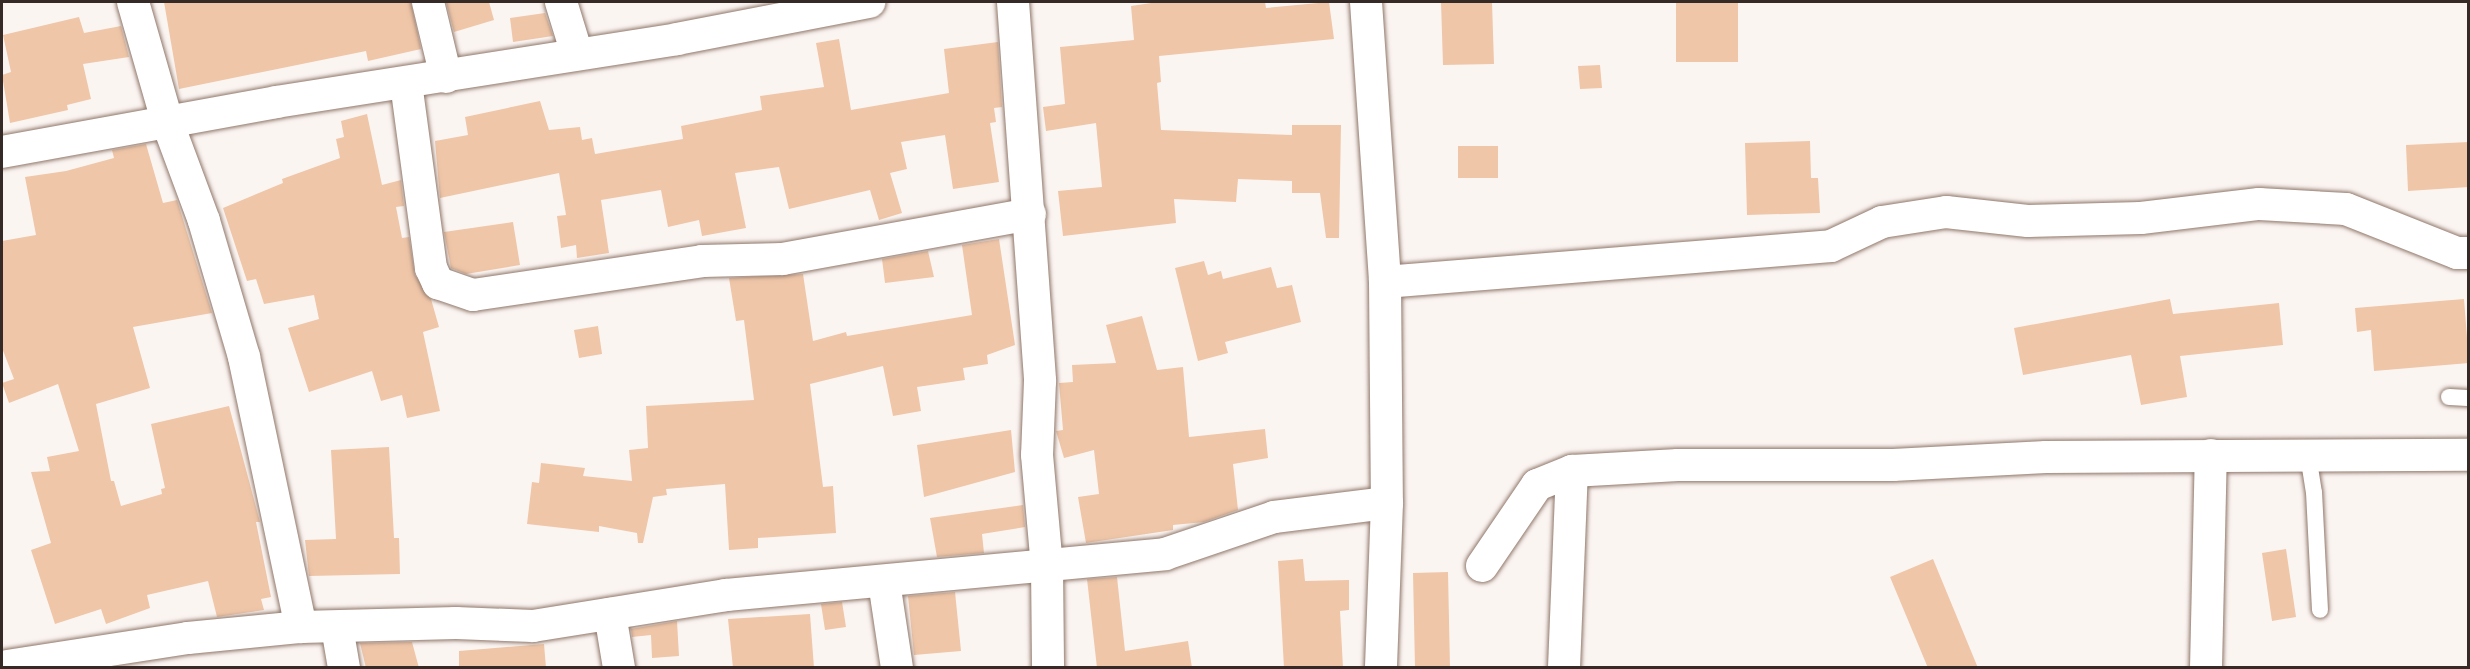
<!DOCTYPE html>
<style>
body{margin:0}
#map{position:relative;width:2470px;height:669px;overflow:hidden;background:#fbf5f2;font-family:"Public Sans",sans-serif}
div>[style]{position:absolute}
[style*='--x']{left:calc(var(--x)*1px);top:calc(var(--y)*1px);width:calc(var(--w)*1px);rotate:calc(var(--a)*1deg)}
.building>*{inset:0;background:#efc6a8}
.roads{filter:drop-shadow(0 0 2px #90776a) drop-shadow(0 0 2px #90776a)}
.service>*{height:16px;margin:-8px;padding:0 8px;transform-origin:8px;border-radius:8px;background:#fff}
.minor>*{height:32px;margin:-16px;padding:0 16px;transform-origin:16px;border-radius:16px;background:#fff}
span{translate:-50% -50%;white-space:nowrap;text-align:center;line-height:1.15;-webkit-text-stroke:4.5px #fbf5f2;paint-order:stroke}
.frame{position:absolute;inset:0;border:3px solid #352a25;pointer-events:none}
</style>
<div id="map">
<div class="building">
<div style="clip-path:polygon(164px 2px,411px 2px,421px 49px,368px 61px,366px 51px,179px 89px)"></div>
<div style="clip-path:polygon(446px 2px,489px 2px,494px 20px,454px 32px)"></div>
<div style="clip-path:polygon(1158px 2px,1265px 2px,1266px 8px,1329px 2px,1334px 39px,1159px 56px,1161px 82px,1157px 83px,1161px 130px,1292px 135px,1292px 125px,1341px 125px,1339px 238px,1326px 238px,1320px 193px,1292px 193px,1292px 181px,1238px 179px,1236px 202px,1174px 199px,1176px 223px,1063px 236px,1058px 191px,1102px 187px,1096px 123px,1046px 131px,1043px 107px,1065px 104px,1060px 47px,1134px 40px,1131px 6px)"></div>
<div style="clip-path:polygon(1441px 2px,1492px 2px,1494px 64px,1443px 65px)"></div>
<div style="clip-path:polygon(1676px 2px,1738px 2px,1738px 62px,1676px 62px)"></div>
<div style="clip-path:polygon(545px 13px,553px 36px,513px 42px,510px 18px)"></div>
<div style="clip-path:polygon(79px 17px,84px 33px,121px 26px,129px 57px,83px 64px,91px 99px,67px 105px,68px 110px,10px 123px,2px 75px,11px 72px,3px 35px)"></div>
<div style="clip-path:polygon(839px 39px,851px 110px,949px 93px,944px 49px,998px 42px,1002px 107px,994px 108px,996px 122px,990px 123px,999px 182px,953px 189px,945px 135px,901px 142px,907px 169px,890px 173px,902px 213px,879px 220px,870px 190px,789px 209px,779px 167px,735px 173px,746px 228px,702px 236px,699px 220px,668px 227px,661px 190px,601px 200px,609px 253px,577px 258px,576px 245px,561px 248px,557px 216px,566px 215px,559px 173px,440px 198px,435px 141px,468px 135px,465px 117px,540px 101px,549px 130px,580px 127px,582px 140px,592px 138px,595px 154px,683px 139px,681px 126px,762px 110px,760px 96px,824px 87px,816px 43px)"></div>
<div style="clip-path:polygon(1600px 65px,1602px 88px,1580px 89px,1578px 66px)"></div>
<div style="clip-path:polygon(367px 114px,382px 185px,401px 180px,404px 206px,396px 207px,402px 238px,409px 237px,415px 275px,431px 299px,439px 327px,423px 332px,440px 411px,407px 418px,402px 395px,381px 401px,372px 371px,309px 392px,288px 328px,319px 319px,314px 295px,264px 304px,256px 279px,247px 281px,223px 208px,283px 183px,282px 179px,340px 158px,336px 139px,344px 137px,341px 121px)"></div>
<div style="clip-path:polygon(1810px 141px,1811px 178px,1818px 178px,1820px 213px,1747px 215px,1745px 143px)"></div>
<div style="clip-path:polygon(2469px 142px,2469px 187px,2408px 191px,2406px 145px)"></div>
<div style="clip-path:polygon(146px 144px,163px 203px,177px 200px,212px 313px,133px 327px,150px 388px,96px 404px,111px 481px,114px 481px,121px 506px,162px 494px,161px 489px,165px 488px,151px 424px,229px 406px,260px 522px,256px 522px,271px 597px,261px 599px,264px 610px,217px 617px,208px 581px,147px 595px,150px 608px,106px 624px,101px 609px,55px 624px,31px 550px,51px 543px,31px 472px,50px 471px,47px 457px,79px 451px,58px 384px,9px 403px,2px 383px,14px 379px,2px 348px,2px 241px,36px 235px,25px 177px,66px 171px,114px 158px,112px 150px)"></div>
<div style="clip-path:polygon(1458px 146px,1498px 146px,1498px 178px,1458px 178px)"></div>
<div style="clip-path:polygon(513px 222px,520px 265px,466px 274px,451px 268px,444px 232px)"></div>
<div style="clip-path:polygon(999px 239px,1015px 345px,987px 355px,988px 364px,963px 368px,965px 380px,917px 387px,921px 411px,893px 416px,883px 366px,810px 384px,823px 487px,833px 486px,836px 533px,758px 538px,758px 548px,729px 550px,725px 484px,666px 489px,667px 495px,653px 497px,643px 543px,638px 543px,637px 533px,599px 526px,599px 532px,527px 524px,532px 482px,539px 483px,541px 463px,585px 468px,583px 476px,632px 481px,629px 450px,648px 448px,646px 406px,754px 400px,744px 320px,736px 321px,729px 278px,803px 274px,813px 341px,846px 332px,847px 336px,972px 315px,962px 245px)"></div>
<div style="clip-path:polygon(928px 251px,934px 277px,885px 283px,882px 259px)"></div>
<div style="clip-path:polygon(1204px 261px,1208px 275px,1221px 271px,1223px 279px,1271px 267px,1277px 288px,1292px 285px,1301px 322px,1225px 342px,1228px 353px,1198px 361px,1175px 268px)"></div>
<div style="clip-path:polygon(2170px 299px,2173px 314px,2279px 303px,2283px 345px,2180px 356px,2187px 397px,2141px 405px,2131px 355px,2023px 375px,2014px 328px)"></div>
<div style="clip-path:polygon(2464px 299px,2469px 363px,2374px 371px,2371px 330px,2357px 332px,2355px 308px)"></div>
<div style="clip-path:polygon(1142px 316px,1157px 370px,1183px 367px,1189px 437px,1265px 429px,1268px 458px,1233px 464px,1238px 510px,1204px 522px,1173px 525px,1173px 530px,1086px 543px,1078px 497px,1099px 494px,1094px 450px,1064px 458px,1056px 431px,1063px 430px,1059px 383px,1073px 382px,1072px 365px,1116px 363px,1106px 325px)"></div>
<div style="clip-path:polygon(598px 326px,602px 354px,579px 358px,574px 330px)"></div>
<div style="clip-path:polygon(1011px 430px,1015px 472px,924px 497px,917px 445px)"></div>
<div style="clip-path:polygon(389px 447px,394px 538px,399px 538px,400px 574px,309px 576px,305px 540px,336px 539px,331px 450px)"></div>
<div style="clip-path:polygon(1023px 505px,1025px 527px,982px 534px,984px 553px,937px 557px,930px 518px)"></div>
<div style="clip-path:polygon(2286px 549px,2296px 617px,2272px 621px,2262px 553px)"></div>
<div style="clip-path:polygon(1303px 559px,1305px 581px,1349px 580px,1349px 610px,1340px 611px,1343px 668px,1284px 668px,1278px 561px)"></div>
<div style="clip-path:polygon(1933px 559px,1978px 668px,1928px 668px,1890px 577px)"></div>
<div style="clip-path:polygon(1448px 572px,1450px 668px,1415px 668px,1413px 573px)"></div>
<div style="clip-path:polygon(1117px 577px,1125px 651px,1188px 641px,1192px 668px,1097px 668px,1087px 579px)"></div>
<div style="clip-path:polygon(955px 592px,961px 651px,914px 655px,908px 596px)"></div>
<div style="clip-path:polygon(842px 602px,846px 627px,825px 630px,821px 604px)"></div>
<div style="clip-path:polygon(810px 614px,814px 668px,733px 668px,728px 619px)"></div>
<div style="clip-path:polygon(677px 621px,679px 656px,652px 658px,651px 635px,632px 637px,631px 629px)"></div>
<div style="clip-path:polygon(412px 642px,419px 668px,366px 668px,360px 643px)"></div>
<div style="clip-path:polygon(544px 644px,546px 668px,459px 668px,459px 651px)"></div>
</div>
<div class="roads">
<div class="service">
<div style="--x:2449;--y:397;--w:19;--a:3"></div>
<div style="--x:2308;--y:455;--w:37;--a:81"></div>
<div style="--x:2314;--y:492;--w:118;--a:87.1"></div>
</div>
<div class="minor">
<div style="--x:133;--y:2;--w:127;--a:74"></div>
<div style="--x:168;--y:124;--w:103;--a:69.6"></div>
<div style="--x:204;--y:221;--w:142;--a:73.6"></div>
<div style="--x:244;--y:357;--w:276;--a:78.1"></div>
<div style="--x:428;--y:2;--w:77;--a:76.5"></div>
<div style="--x:561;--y:2;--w:54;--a:72.9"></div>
<div style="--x:1013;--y:2;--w:380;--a:85.9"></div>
<div style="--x:1040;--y:381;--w:74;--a:92.3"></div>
<div style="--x:1037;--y:455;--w:112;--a:84.9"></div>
<div style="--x:1047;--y:567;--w:101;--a:89.4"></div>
<div style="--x:1366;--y:2;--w:281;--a:86.1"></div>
<div style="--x:1385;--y:282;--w:221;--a:89.5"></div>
<div style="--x:1387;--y:503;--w:165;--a:92.1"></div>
<div style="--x:406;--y:83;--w:187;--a:82.3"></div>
<div style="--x:431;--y:268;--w:17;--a:65"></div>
<div style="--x:438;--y:283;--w:37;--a:19"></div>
<div style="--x:473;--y:295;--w:232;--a:-8.4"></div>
<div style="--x:702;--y:261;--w:81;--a:-1.4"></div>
<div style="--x:783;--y:259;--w:251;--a:-10.3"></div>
<div style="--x:2;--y:152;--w:279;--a:-10.3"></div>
<div style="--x:276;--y:102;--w:406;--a:-8.9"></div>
<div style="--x:677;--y:39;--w:196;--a:-10.9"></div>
<div style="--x:1385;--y:282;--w:447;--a:-4.6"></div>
<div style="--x:1831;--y:246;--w:56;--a:-25.2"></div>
<div style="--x:1882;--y:222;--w:65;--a:-8.9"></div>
<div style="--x:1946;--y:212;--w:82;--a:6.3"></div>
<div style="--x:2028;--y:221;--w:113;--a:-1.5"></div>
<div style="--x:2141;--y:218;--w:119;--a:-6.8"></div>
<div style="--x:2259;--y:204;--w:87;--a:3.3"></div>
<div style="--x:2346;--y:209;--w:119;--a:21.6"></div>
<div style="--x:2457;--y:253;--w:11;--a:0"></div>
<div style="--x:1482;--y:566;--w:98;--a:-55.8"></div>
<div style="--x:1537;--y:485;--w:38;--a:-22"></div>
<div style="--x:1572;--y:471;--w:106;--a:-3.2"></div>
<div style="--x:1678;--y:465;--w:215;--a:0"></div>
<div style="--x:1893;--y:465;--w:153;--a:-3"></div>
<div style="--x:2046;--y:457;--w:422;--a:-0.3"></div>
<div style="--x:884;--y:582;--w:87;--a:81.4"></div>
<div style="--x:610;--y:614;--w:55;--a:80.5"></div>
<div style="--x:337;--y:627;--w:42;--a:80.3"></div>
<div style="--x:7;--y:666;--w:183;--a:-8.8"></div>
<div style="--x:188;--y:638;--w:114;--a:-5.6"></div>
<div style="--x:301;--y:627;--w:155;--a:-1.5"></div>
<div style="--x:456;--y:623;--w:77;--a:2.2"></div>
<div style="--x:533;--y:626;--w:195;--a:-9.1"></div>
<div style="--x:726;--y:595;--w:441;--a:-5.3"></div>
<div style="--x:1165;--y:554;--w:115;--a:-18.7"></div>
<div style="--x:1274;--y:517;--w:114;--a:-7.1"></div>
<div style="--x:1564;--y:668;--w:197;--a:-87.7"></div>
<div style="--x:2206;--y:668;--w:213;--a:-88.7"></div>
</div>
</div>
<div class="frame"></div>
</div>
